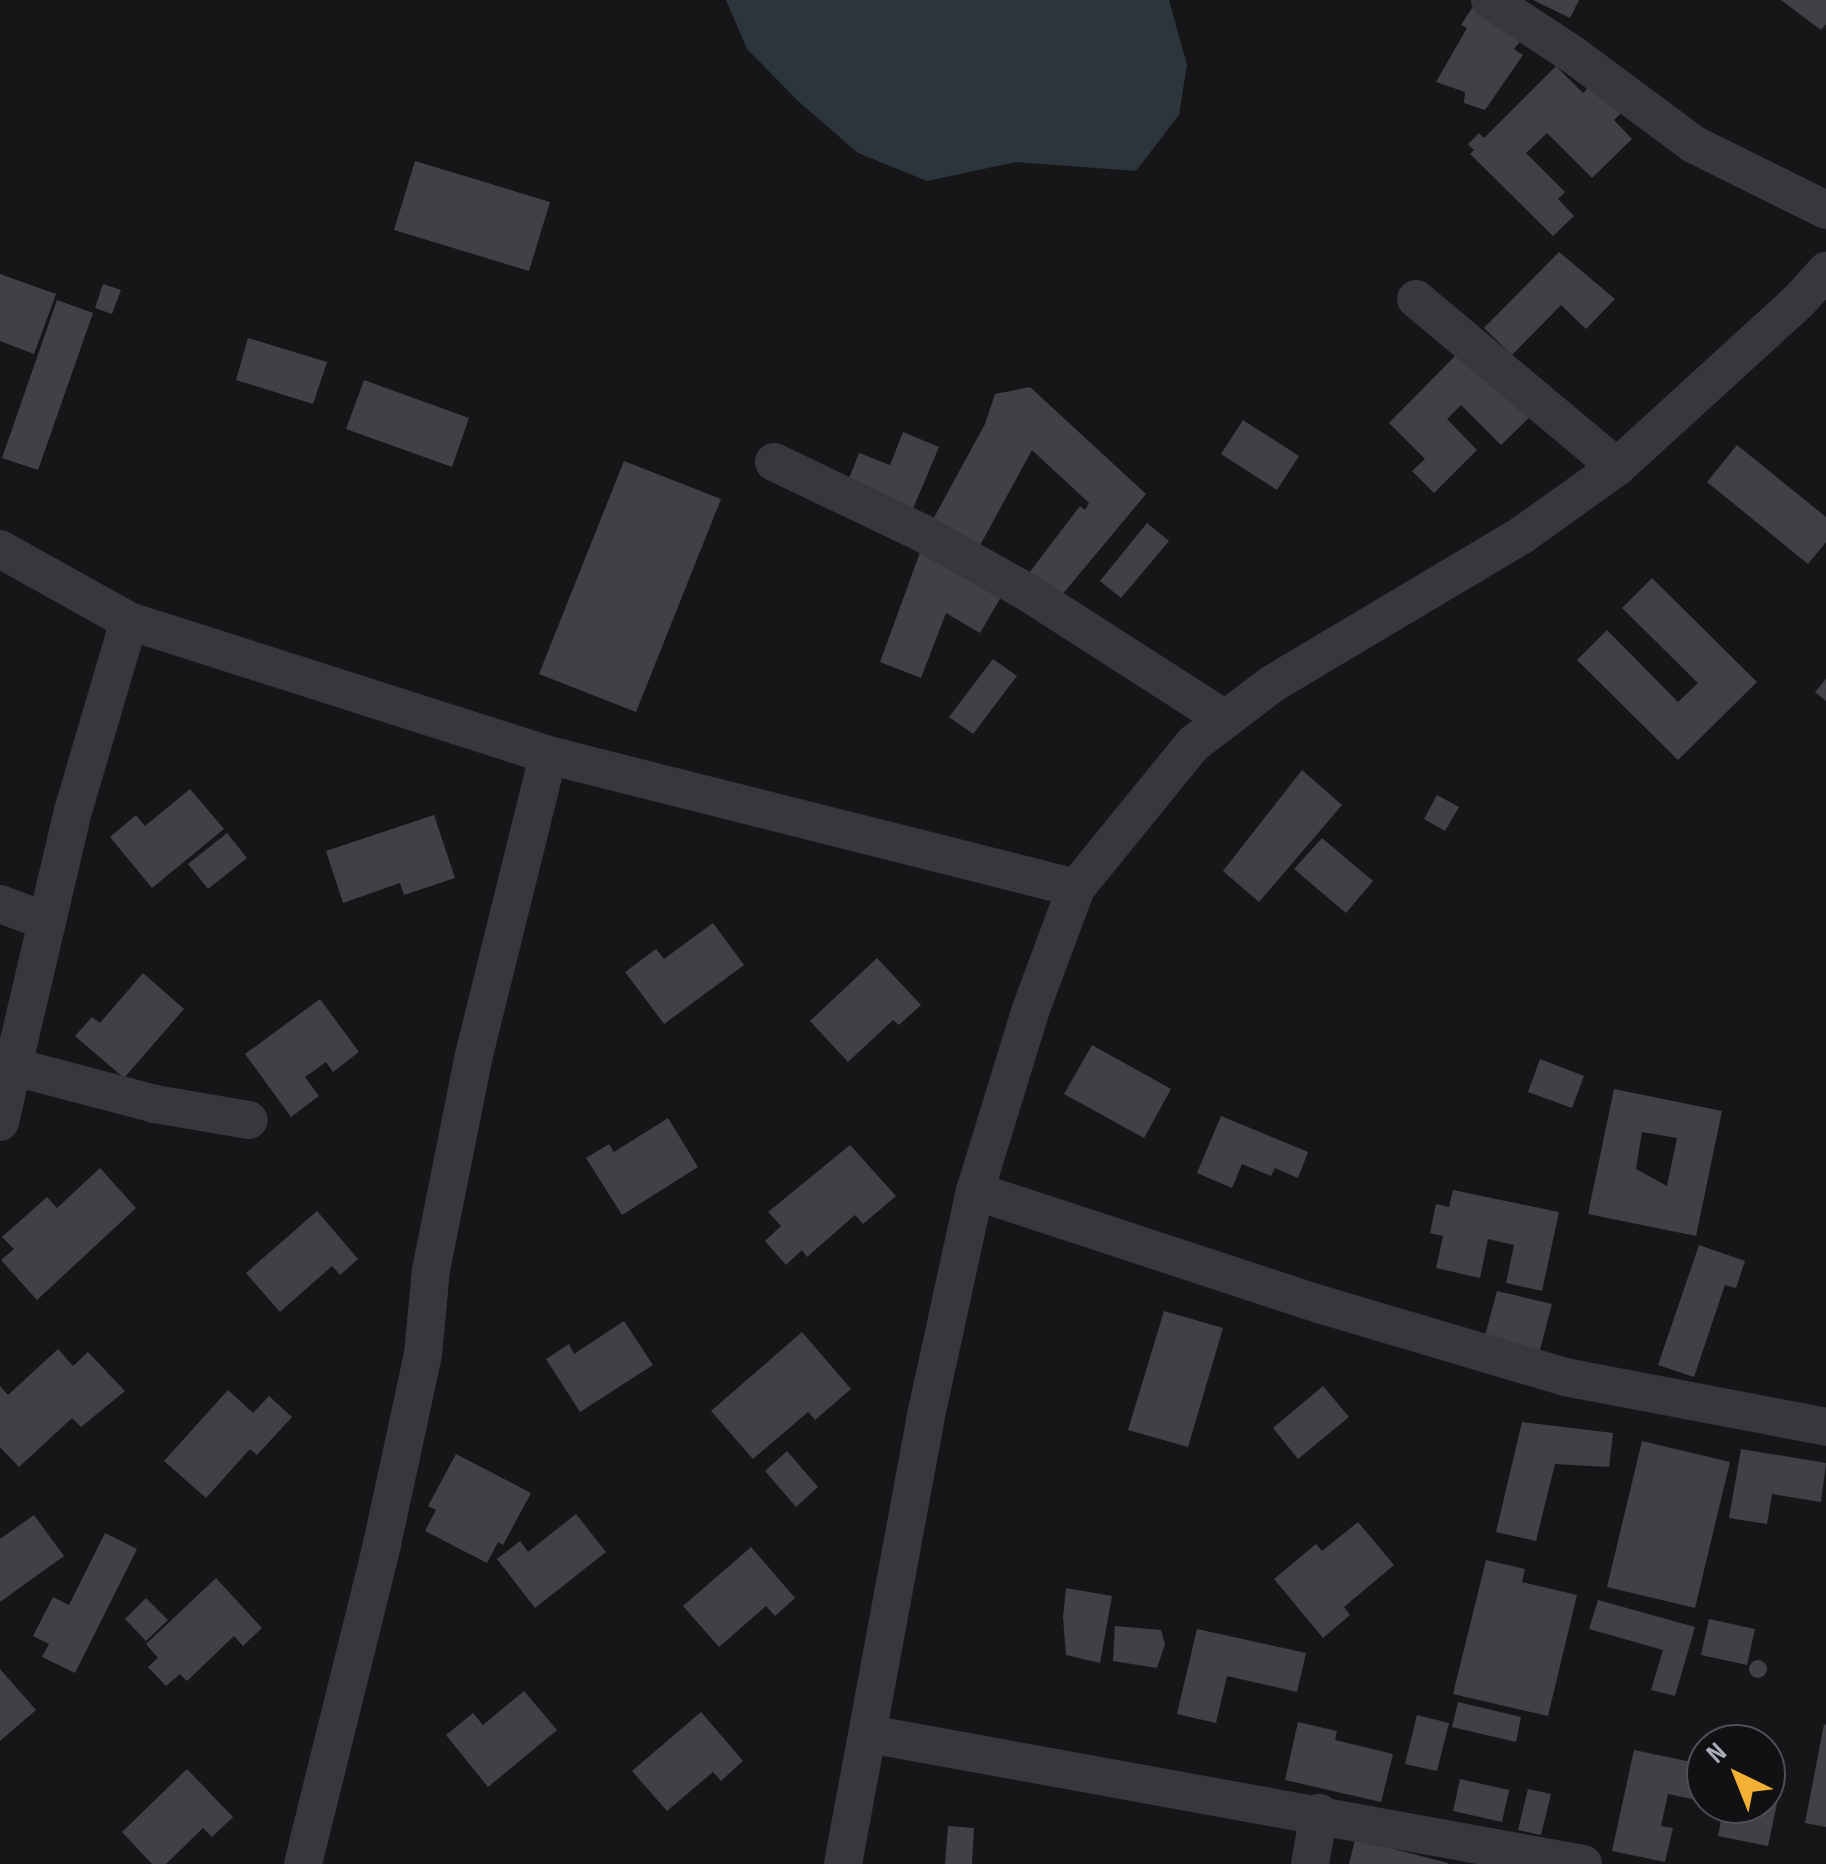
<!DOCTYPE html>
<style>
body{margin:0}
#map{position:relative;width:1826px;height:1864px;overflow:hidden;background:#161618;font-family:"Sofia Sans Condensed",sans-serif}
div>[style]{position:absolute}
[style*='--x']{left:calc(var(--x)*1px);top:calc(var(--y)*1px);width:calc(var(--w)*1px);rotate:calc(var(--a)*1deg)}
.water>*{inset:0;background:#2c353c}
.building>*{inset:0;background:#404145}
.round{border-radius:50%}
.street>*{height:38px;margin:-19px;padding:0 19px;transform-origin:19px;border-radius:19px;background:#37383d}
span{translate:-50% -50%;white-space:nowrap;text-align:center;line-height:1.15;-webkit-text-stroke:8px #111113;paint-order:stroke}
.north{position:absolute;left:1686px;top:1724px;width:100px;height:100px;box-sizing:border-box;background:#111113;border:2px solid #4d4f55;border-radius:50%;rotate:317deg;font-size:28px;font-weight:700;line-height:40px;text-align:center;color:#a8adb8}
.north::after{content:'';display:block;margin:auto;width:35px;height:45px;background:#f2b134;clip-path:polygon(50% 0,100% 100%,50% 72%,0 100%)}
</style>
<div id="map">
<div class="water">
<div style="clip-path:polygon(726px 0,1169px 0,1187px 65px,1179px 115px,1136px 171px,1016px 162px,927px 181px,858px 153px,798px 101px,747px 49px)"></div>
</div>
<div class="building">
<div style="clip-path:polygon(1533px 0,1579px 0,1570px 18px)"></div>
<div style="clip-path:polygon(1781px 0,1826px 0,1826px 24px,1821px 30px)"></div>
<div style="clip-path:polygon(1472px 8px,1523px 38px,1514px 49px,1523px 55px,1485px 110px,1464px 103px,1465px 92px,1436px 82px,1467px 28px,1461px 25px)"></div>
<div style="clip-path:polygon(1556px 66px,1583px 93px,1594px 82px,1623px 111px,1614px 120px,1632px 139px,1592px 178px,1547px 133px,1526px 153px,1565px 192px,1558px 199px,1574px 216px,1553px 236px,1470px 154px,1474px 150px,1468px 144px,1479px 133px,1484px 138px)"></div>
<div style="clip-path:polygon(415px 161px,550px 202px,529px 271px,394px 230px)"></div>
<div style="clip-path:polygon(1559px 252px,1615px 299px,1586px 329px,1561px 305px,1512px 355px,1484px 328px)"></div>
<div style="clip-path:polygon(0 274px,56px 294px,34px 354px,0 341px)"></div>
<div style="clip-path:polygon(103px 284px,121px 290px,112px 314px,95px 308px)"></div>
<div style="clip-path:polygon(57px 300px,93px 313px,38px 470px,2px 458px)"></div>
<div style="clip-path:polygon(248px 338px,327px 362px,313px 404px,236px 380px)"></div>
<div style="clip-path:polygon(1462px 349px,1530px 417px,1501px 445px,1461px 405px,1447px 419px,1477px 450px,1434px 493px,1412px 471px,1425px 459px,1389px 423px)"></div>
<div style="clip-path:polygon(364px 380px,469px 418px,452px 467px,346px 429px)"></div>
<div style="clip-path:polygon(1030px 387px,1146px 494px,1056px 602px,1026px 577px,1080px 506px,1085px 510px,1089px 503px,1032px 450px,978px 549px,931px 523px,985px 424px,995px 394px)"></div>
<div style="clip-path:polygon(1243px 420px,1299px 456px,1277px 490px,1221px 454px)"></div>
<div style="clip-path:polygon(903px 432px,939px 447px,912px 511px,846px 486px,859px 453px,890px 465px)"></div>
<div style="clip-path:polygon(1737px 445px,1826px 517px,1826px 542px,1808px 564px,1707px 482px)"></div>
<div style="clip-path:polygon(624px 461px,721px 499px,636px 712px,539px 674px)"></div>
<div style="clip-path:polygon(1147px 523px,1169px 541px,1121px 598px,1100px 581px)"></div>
<div style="clip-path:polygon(922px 547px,1004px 592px,980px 633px,946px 613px,921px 678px,880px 662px)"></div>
<div style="clip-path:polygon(1652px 578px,1757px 682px,1678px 760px,1577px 660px,1607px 630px,1678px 702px,1698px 683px,1622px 608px)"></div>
<div style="clip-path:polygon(993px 659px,1017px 676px,973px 734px,949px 717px)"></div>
<div style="clip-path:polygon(1826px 679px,1826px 701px,1815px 692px)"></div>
<div style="clip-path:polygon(1302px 770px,1342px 805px,1259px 902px,1223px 871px)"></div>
<div style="clip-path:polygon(190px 789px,224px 829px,152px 888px,110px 837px,136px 815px,145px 826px)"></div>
<div style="clip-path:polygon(1437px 795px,1459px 807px,1445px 831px,1424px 819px)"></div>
<div style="clip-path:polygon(434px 815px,455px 878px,404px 895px,400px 883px,343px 903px,326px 851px)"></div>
<div style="clip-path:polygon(227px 833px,247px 858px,208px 889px,188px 864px)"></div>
<div style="clip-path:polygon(1322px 838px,1373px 881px,1346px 913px,1294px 869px)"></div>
<div style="clip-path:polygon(713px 923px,744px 965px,664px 1024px,625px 972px,656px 949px,664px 959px)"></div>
<div style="clip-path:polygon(877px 958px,921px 1005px,899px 1025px,893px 1020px,848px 1062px,810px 1021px)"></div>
<div style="clip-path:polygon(143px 973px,184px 1009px,124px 1078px,75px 1036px,92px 1017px,100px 1023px)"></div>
<div style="clip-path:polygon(320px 999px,359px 1052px,333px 1072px,326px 1062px,305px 1077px,319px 1096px,291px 1117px,245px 1054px)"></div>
<div style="clip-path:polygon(1092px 1045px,1171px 1089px,1144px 1138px,1064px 1094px)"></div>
<div style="clip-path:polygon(1540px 1059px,1584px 1076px,1572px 1108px,1528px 1092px)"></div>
<div style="clip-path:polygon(evenodd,1614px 1089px,1722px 1111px,1696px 1236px,1588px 1214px,1614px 1089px,1642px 1132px,1677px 1138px,1667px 1186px,1636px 1169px,1642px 1132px)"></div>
<div style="clip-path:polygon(1221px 1116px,1308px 1152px,1298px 1178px,1275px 1168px,1271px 1176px,1242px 1164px,1232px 1188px,1197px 1173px)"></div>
<div style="clip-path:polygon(668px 1118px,698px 1167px,622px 1215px,586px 1158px,609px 1144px,614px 1152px)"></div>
<div style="clip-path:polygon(850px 1145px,896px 1196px,863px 1224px,855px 1215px,807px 1257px,802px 1250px,786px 1265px,765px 1241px,781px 1226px,768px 1212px)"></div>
<div style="clip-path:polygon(100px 1168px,136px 1208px,37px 1300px,1px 1260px,14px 1249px,2px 1237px,47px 1197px,57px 1208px)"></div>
<div style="clip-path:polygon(1453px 1190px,1559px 1212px,1542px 1291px,1506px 1283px,1514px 1245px,1488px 1239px,1480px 1278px,1436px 1268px,1443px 1236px,1430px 1233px,1436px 1204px,1449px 1207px)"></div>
<div style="clip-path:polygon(317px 1211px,358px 1259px,340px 1275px,332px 1266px,280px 1312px,246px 1273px)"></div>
<div style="clip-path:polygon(1699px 1245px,1745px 1261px,1736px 1288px,1725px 1285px,1694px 1377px,1658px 1365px)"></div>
<div style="clip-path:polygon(1497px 1291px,1552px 1304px,1538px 1357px,1483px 1343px)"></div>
<div style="clip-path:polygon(1164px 1311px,1223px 1328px,1188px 1447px,1128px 1430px)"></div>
<div style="clip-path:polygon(624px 1321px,653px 1365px,580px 1412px,546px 1359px,569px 1344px,574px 1354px)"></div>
<div style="clip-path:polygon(802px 1332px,851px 1389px,815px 1420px,808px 1412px,753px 1459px,711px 1411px)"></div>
<div style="clip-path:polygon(58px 1349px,73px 1366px,88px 1352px,125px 1391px,81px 1427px,72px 1418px,19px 1467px,0 1447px,0 1386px,8px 1395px)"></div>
<div style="clip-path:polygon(1323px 1386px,1349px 1417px,1298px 1459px,1273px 1428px)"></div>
<div style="clip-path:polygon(228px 1390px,253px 1413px,269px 1396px,292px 1417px,257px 1455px,250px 1449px,206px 1498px,164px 1461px)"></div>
<div style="clip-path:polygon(1522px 1422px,1613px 1433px,1609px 1467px,1555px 1464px,1536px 1541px,1496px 1532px)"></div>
<div style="clip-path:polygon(1642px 1441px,1730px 1462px,1695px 1608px,1607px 1587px)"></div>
<div style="clip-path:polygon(1741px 1449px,1826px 1463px,1821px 1502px,1772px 1494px,1767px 1524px,1729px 1518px)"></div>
<div style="clip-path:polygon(787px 1451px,818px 1487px,796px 1507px,765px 1471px)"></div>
<div style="clip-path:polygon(456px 1454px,531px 1493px,503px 1545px,498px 1542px,487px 1563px,425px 1531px,436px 1510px,428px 1506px)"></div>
<div style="clip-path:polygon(576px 1514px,606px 1552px,535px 1608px,497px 1559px,520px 1541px,528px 1552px)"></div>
<div style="clip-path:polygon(34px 1515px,64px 1556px,0 1602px,0 1539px)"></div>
<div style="clip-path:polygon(1358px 1522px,1394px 1565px,1344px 1607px,1350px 1615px,1323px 1638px,1274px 1579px,1316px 1544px,1322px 1551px)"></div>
<div style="clip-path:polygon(105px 1533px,137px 1549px,75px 1673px,42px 1657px,49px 1644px,33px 1636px,53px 1597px,69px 1605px)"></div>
<div style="clip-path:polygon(751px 1547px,795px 1598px,775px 1616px,766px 1606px,719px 1647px,683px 1606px)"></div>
<div style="clip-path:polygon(1486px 1560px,1525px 1569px,1522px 1582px,1577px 1595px,1548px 1716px,1453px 1694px)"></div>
<div style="clip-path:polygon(216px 1578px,262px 1628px,243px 1646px,234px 1636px,187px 1681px,180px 1674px,166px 1686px,148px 1667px,158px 1658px,146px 1644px)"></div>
<div style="clip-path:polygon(1066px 1588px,1112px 1596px,1100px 1663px,1066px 1655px,1063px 1617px)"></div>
<div style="clip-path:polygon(146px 1598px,168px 1620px,146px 1641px,125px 1619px)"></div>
<div style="clip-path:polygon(1598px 1600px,1695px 1627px,1675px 1696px,1651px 1690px,1663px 1650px,1589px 1629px)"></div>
<div style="clip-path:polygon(1709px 1619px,1755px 1629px,1747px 1665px,1701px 1655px)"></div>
<div style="clip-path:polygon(1115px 1626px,1161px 1630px,1165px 1644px,1157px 1668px,1113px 1661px)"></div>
<div style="clip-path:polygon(1197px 1629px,1306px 1653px,1297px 1692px,1227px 1676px,1216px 1723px,1177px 1714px)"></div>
<div class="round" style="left:1749px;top:1660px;width:18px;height:18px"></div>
<div style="clip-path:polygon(0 1669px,36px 1710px,0 1741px)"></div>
<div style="clip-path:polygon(524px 1691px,557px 1730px,488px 1787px,446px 1735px,473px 1713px,483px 1725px)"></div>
<div style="clip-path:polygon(1458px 1702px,1521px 1717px,1516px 1742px,1452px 1727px)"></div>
<div style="clip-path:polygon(701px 1712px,743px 1761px,721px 1781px,713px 1772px,667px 1811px,632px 1771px)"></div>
<div style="clip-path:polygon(1417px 1715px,1449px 1723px,1437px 1771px,1405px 1764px)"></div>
<div style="clip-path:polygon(1298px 1722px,1337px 1731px,1335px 1740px,1393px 1754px,1381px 1802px,1285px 1780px)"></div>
<div style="clip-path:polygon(1824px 1724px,1826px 1725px,1826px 1827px,1805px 1823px)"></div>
<div style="clip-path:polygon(1634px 1750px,1706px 1765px,1706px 1802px,1668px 1794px,1661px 1826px,1673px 1828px,1665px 1862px,1612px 1851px)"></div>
<div style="clip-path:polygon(187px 1769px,233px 1817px,212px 1837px,203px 1828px,166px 1864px,152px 1864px,122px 1832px)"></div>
<div style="clip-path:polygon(1766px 1777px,1782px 1780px,1768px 1846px,1718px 1836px,1724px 1804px,1766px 1804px)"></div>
<div style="clip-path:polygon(1460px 1779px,1509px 1790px,1502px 1822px,1453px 1811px)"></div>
<div style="clip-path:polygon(1528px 1789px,1551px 1794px,1541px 1835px,1518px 1830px)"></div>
<div style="clip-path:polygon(948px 1826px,974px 1828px,972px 1864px,945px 1864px)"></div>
<div style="clip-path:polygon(1355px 1839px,1448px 1863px,1448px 1864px,1349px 1864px)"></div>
</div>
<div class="street">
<div style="--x:1490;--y:0;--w:98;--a:33.4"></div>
<div style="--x:1572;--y:54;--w:151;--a:36.6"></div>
<div style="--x:1693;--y:144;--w:148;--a:26.4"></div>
<div style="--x:1416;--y:299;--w:262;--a:39.9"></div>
<div style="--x:774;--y:462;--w:166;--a:25.6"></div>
<div style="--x:924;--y:534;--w:118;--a:29.4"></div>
<div style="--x:1027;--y:592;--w:235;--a:32.7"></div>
<div style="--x:0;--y:549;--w:148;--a:29.2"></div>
<div style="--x:129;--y:621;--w:440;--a:17.7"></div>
<div style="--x:548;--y:755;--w:544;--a:14.14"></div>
<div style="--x:0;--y:904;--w:49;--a:20.3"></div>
<div style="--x:0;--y:1063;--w:160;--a:14.8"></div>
<div style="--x:155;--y:1104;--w:95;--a:9.7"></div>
<div style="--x:0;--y:1122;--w:319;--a:-76.8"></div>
<div style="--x:73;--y:811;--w:198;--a:-73.6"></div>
<div style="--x:975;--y:1191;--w:362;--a:18.2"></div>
<div style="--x:1319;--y:1304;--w:257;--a:16.5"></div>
<div style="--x:1565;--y:1377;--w:266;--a:10.8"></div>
<div style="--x:869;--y:1734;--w:726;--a:10.32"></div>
<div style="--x:303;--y:1864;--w:330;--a:-76.1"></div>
<div style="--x:382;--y:1544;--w:194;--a:-77.8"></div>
<div style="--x:423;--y:1354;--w:84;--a:-84.6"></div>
<div style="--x:431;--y:1270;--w:219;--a:-78.7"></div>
<div style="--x:474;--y:1055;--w:309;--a:-76.1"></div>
<div style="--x:843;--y:1864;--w:452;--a:-79.5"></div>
<div style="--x:925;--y:1420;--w:234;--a:-77.7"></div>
<div style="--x:975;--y:1191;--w:190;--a:-72.9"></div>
<div style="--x:1031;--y:1009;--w:129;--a:-69.6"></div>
<div style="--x:1076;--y:888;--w:186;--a:-50.9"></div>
<div style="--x:1193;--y:744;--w:99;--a:-37.2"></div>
<div style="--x:1272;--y:684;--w:291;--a:-30.8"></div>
<div style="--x:1522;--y:535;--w:117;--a:-35.6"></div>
<div style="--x:1617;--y:467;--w:245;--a:-42.4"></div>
<div style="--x:1798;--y:302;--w:42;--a:-47.9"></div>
<div style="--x:1310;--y:1864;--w:52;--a:-80"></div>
</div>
<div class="north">N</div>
</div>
